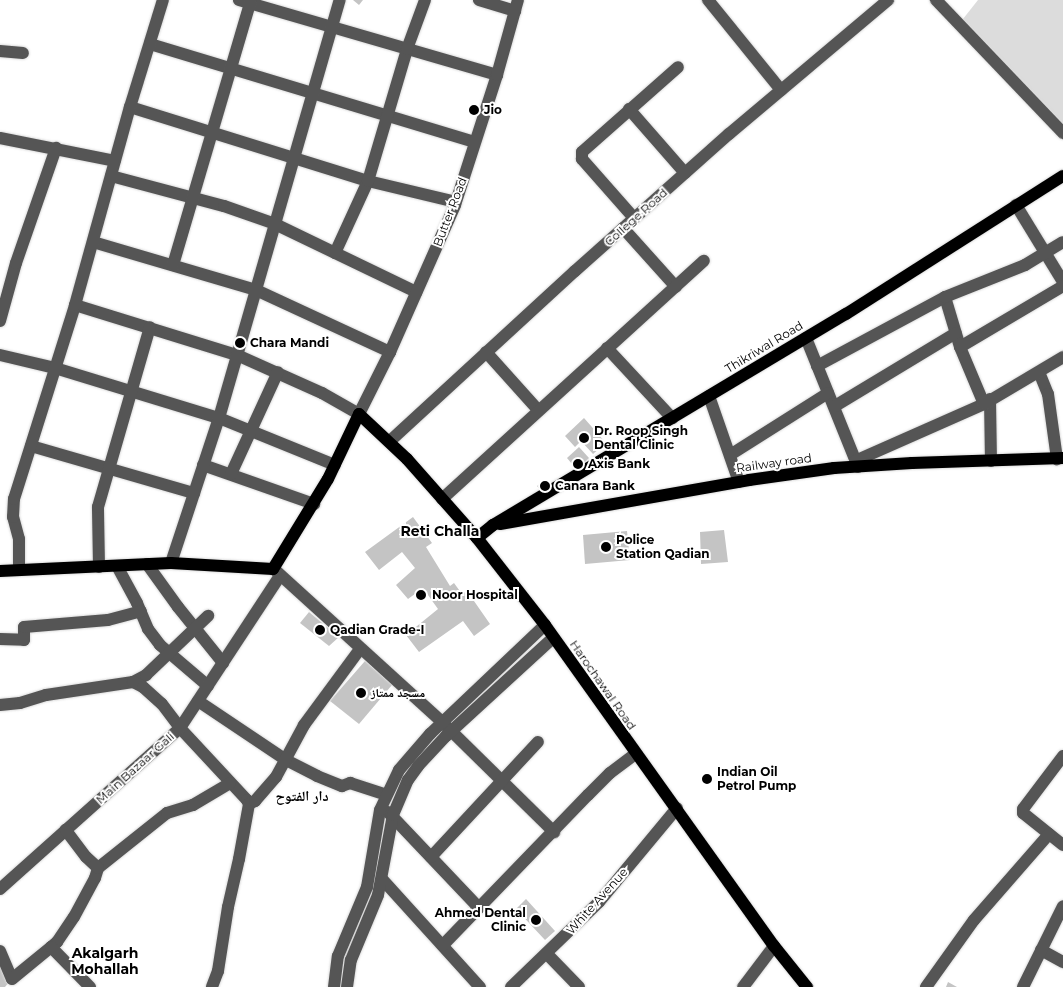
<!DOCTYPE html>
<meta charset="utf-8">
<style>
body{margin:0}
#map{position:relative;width:1063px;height:987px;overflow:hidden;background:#fff;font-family:Montserrat,"Noto Naskh Arabic",sans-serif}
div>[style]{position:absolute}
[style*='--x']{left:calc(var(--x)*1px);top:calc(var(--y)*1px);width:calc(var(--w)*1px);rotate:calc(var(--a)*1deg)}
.green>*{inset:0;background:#dcdcdc}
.stream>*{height:3px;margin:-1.5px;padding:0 1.5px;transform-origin:1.5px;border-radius:1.5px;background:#a3a3a3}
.building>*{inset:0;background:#c4c4c4}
.roads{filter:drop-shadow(0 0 1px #dbdbdb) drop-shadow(0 0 1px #dbdbdb)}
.minor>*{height:12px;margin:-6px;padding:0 6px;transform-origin:6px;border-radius:6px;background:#555}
.major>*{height:12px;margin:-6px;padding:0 6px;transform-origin:6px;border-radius:6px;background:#000}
.dots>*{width:14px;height:14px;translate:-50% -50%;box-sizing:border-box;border:2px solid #fff;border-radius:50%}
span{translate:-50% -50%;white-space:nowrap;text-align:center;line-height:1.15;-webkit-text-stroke:4px #fff;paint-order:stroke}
.poi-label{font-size:12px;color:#000;font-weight:700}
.left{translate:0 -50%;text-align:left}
.right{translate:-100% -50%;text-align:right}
.street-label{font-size:12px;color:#000}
.neighbourhood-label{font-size:14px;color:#000;font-weight:700}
</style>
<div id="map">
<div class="green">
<div style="clip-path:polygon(978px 0,1063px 0,1063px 133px,959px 24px)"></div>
</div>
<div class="stream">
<div style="--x:343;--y:962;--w:74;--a:-66.9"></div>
</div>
<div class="building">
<div style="clip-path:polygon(353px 0,363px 0,359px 5px)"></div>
<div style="clip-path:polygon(472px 105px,480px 108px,477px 115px,469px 112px)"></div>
<div style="clip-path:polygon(584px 418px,606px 443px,593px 454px,581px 441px,575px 447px,565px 436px)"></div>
<div style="clip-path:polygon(579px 447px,589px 458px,577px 470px,567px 458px)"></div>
<div style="clip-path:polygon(546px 480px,553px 487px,543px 493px,537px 486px)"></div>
<div style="clip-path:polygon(413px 517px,432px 543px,426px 547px,450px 586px,454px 583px,462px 594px,467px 591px,490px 624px,474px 636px,463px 621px,419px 652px,406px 635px,438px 609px,423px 588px,408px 599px,396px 585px,415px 568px,402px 552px,379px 570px,365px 552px)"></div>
<div style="clip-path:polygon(724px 530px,728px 562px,701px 564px,700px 532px)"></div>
<div style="clip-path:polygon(627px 531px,630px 560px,585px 564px,583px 535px)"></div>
<div style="clip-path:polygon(309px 612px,339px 637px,329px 646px,300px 623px)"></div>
<div style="clip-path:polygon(365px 661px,392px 685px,359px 724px,330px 701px)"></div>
<div style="clip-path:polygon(526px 899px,555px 931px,545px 940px,516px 909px)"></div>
<div style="clip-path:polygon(0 958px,10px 981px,5px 987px,0 987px)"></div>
<div style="clip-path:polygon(948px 982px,957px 987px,946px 987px)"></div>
</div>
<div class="roads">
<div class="minor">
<div style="--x:239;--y:0;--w:269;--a:16.2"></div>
<div style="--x:479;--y:0;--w:38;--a:17"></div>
<div style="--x:708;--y:0;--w:116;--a:51"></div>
<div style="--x:936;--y:0;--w:184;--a:46.3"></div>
<div style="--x:150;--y:44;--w:339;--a:16.8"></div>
<div style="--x:0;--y:51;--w:23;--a:5"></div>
<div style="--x:130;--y:107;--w:249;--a:17.3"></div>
<div style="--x:368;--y:181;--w:90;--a:13.4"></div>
<div style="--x:629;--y:109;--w:85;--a:48.8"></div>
<div style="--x:0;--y:138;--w:117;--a:11.3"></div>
<div style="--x:111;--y:176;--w:117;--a:14.9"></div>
<div style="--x:224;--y:206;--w:54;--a:19.4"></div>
<div style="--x:275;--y:224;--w:157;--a:25.7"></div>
<div style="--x:1016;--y:205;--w:90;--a:58.6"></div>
<div style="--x:634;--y:218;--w:79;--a:-131.4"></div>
<div style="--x:582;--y:159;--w:7;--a:-90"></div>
<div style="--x:582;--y:152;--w:128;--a:-41.5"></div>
<div style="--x:623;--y:228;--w:79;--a:48.1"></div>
<div style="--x:93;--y:242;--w:170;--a:16.4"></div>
<div style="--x:256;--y:290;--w:148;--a:24.8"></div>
<div style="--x:335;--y:253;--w:79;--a:-65.4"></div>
<div style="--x:368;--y:181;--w:138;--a:-73.5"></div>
<div style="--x:407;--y:49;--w:52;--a:-69.8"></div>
<div style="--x:173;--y:265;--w:276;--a:-73.6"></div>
<div style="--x:945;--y:297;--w:52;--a:73.3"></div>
<div style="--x:960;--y:347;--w:62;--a:67.2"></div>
<div style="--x:75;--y:305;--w:170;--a:17.2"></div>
<div style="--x:237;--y:355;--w:93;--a:24.1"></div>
<div style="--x:322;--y:393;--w:43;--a:29.6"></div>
<div style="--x:359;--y:414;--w:69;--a:-63.4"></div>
<div style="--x:390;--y:352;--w:161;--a:-66.1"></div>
<div style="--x:455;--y:205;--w:137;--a:-72.1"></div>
<div style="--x:497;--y:75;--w:78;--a:-74.4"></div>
<div style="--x:0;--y:321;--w:60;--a:-74.6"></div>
<div style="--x:16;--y:263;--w:122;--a:-70.8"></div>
<div style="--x:806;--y:338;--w:139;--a:68"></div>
<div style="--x:960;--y:347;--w:120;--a:-30.6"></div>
<div style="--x:607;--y:348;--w:96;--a:47.1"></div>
<div style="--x:486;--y:352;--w:78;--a:48.1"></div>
<div style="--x:0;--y:355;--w:57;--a:13.3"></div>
<div style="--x:55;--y:368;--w:171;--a:17"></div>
<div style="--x:219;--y:418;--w:125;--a:22.1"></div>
<div style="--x:817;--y:366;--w:145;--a:-28.3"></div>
<div style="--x:945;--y:297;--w:86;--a:-21.8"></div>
<div style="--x:1025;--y:265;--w:44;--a:-31.2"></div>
<div style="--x:1039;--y:372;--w:24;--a:68"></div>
<div style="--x:1048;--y:394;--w:66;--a:82.1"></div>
<div style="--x:709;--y:396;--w:91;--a:70.8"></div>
<div style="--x:990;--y:399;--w:62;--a:89.1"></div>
<div style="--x:835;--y:406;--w:141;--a:-31.1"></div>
<div style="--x:390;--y:441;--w:251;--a:-42.6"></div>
<div style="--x:575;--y:271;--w:206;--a:-41.7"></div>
<div style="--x:729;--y:134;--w:208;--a:-40.1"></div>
<div style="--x:31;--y:446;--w:170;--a:16.1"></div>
<div style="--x:730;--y:455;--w:116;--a:-32.3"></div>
<div style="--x:855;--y:461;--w:141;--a:-23.8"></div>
<div style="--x:984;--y:404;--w:92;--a:-30.7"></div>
<div style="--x:203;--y:465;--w:118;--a:19.4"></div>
<div style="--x:231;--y:474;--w:112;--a:-65.3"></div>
<div style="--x:442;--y:499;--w:354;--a:-42.3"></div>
<div style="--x:171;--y:563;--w:153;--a:-71.7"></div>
<div style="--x:219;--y:418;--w:435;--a:-73.9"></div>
<div style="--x:147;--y:564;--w:53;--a:54.2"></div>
<div style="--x:178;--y:607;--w:72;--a:51.2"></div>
<div style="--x:117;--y:566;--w:42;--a:61.6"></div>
<div style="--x:137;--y:603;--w:28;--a:67"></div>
<div style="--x:148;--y:629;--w:20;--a:53"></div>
<div style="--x:160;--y:645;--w:63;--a:40.5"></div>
<div style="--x:99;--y:567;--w:60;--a:-91"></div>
<div style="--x:98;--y:507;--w:187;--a:-73.9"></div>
<div style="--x:19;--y:570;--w:31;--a:-90"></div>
<div style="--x:19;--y:539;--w:23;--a:-105"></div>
<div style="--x:13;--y:517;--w:18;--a:-87"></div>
<div style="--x:14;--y:499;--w:203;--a:-72.5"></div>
<div style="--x:75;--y:305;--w:205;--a:-74.5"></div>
<div style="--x:130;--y:107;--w:112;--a:-72.9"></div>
<div style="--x:275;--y:570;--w:227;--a:42.3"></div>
<div style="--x:443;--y:723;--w:156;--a:44.5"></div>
<div style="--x:0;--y:639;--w:24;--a:2"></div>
<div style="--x:24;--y:640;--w:13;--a:-90"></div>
<div style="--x:24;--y:627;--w:84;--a:-4.8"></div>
<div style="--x:108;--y:620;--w:34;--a:-15"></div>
<div style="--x:133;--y:682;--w:15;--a:-28"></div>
<div style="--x:146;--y:675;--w:86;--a:-43.6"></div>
<div style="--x:198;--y:701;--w:106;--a:33.8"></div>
<div style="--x:286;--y:760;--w:35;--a:27"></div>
<div style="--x:317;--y:776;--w:27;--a:22"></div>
<div style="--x:342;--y:786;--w:9;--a:-21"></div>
<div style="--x:350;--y:783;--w:38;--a:18"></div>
<div style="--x:0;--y:705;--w:20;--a:-6"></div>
<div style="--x:20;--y:703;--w:27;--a:-17"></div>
<div style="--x:46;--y:695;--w:88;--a:-8.5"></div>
<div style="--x:133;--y:682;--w:11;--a:27"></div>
<div style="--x:143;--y:687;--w:25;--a:42"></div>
<div style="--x:162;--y:704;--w:30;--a:53"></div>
<div style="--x:180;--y:728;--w:98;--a:47.1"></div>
<div style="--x:247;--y:800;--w:4;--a:63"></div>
<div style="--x:249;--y:804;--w:56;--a:100.3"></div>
<div style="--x:239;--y:859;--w:49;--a:102.9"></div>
<div style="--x:228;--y:907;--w:65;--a:98.9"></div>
<div style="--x:218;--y:971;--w:17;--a:111"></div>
<div style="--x:1063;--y:756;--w:66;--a:127"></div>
<div style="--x:1023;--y:809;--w:4;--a:90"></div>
<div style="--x:1023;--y:813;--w:51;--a:38.7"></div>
<div style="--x:249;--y:804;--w:7;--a:-27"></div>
<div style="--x:255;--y:801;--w:32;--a:-49"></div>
<div style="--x:276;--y:777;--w:59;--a:-61.7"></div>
<div style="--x:304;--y:725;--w:94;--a:-53.6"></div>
<div style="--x:388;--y:812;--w:132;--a:46.5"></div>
<div style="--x:431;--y:857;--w:157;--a:-47.1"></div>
<div style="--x:98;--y:868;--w:88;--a:-38.6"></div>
<div style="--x:167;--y:813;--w:27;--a:-17"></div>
<div style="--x:193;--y:805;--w:43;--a:-30.7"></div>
<div style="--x:382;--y:879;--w:146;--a:47.8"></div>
<div style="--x:0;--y:889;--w:241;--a:-41.8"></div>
<div style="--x:180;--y:728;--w:182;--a:-56.7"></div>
<div style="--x:443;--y:945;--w:209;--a:-46"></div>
<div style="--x:588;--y:795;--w:31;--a:-45"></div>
<div style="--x:610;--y:773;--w:31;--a:-37"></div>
<div style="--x:51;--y:947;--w:8;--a:-40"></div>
<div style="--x:57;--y:942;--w:30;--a:-56"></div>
<div style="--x:74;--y:917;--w:44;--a:-61.7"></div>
<div style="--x:95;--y:878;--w:10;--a:-73"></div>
<div style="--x:98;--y:868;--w:16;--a:-137"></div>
<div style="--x:86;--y:857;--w:34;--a:-127"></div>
<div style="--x:1041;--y:950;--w:25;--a:29"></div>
<div style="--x:0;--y:951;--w:30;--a:67"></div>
<div style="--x:12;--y:979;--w:50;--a:-39.4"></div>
<div style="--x:51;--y:947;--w:56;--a:45.7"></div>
<div style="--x:547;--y:954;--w:46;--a:45.9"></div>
<div style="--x:334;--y:987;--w:31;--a:-83"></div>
<div style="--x:338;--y:956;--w:75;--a:-67.2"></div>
<div style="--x:367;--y:887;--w:78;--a:-80.4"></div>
<div style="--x:380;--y:810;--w:44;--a:-64.6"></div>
<div style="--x:399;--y:770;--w:48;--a:-49.3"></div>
<div style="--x:430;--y:734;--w:158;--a:-43.5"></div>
<div style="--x:347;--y:987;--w:27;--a:-82"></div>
<div style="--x:351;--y:960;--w:70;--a:-67.4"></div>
<div style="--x:378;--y:895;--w:81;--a:-79.4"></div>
<div style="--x:393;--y:815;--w:38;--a:-67"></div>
<div style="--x:408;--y:780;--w:17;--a:-54"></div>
<div style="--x:418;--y:766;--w:41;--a:-47"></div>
<div style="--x:446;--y:736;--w:145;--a:-42.5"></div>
<div style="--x:511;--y:987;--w:122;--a:-44"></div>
<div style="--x:599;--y:902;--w:122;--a:-50.3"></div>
<div style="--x:743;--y:987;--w:51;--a:-52.9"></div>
<div style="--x:926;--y:987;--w:82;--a:-54.4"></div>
<div style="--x:974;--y:920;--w:114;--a:-48.9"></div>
<div style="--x:1023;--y:987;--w:90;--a:-63.7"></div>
</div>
<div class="major">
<div style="--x:500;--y:524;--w:253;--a:-10"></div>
<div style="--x:749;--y:480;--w:86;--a:-8"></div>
<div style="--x:834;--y:468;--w:78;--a:-3.7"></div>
<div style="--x:912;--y:463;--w:151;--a:-1.9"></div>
<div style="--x:477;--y:538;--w:21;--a:-39"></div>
<div style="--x:493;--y:525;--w:411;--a:-30.9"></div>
<div style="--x:846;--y:314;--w:257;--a:-32.5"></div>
<div style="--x:0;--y:571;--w:171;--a:-2.7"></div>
<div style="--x:171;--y:563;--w:102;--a:3.4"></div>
<div style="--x:273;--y:569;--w:105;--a:-58.6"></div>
<div style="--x:328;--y:479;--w:72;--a:-64.5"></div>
<div style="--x:359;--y:414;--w:66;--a:43.2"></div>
<div style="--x:407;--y:459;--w:106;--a:48.5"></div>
<div style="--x:477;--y:538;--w:110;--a:52"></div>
<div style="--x:545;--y:625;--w:394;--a:54.5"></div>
<div style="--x:774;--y:946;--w:53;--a:51.2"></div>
</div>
</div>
<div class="dots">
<div style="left:474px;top:110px;background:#000"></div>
<div style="left:240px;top:343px;background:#000"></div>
<div style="left:584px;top:438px;background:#000"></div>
<div style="left:578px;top:464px;background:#000"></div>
<div style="left:545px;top:486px;background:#000"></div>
<div style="left:606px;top:547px;background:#000"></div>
<div style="left:421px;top:595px;background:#000"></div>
<div style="left:320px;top:630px;background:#000"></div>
<div style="left:361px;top:693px;background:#000"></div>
<div style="left:707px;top:779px;background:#000"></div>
<div style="left:536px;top:920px;background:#000"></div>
</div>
<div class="poi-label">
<span class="left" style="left:484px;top:110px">Jio</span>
<span class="left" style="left:250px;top:343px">Chara Mandi</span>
<span class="left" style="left:594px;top:438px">Dr. Roop Singh<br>Dental Clinic</span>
<span class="left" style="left:588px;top:464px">Axis Bank</span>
<span class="left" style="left:555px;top:486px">Canara Bank</span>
<span class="left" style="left:616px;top:547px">Police<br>Station Qadian</span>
<span class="left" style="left:432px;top:595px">Noor Hospital</span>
<span class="left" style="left:330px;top:630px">Qadian Grade-I</span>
<span class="left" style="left:371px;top:693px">مسجد ممتاز</span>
<span class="left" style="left:717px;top:779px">Indian Oil<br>Petrol Pump</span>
<span class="right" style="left:526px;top:920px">Ahmed Dental<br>Clinic</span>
</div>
<div class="street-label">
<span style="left:450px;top:212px;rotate:-69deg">Butter Road</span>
<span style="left:636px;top:217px;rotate:-42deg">College Road</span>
<span style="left:764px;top:347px;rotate:-31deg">Thikriwal Road</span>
<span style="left:774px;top:463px;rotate:-8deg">Railway road</span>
<span style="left:603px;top:685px;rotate:55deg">Harochawal Road</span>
<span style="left:135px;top:768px;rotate:-42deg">Main Bazaar Gali</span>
<span style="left:597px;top:901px;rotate:-48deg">White Avenue</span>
</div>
<div class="neighbourhood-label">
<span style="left:440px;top:531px">Reti Challa</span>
<span style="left:302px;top:796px">دار الفتوح</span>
<span style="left:105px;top:961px">Akalgarh<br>Mohallah</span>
</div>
</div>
